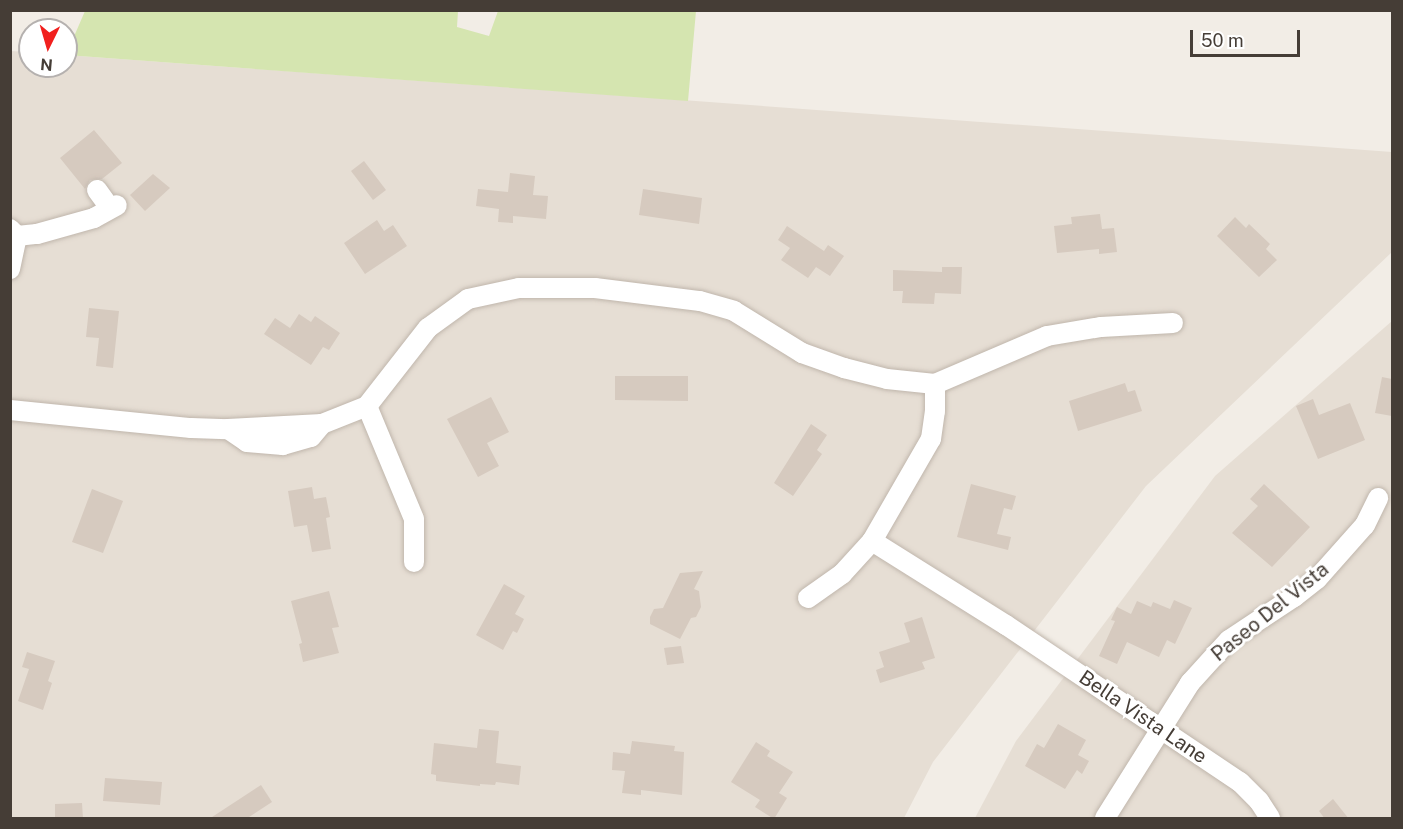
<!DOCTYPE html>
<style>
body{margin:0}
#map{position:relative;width:1403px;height:829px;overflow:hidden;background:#f2ede6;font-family:"Public Sans",sans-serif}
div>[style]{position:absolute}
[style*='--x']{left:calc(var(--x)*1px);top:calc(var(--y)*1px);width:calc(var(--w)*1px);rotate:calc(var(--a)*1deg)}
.residential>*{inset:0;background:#e6ded4}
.green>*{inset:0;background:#d5e5b0}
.building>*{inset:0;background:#d6cabf}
.roads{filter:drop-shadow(0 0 2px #c0b6ac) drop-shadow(0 0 2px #c0b6ac)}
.minor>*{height:20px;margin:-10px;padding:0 10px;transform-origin:10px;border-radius:10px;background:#fff}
span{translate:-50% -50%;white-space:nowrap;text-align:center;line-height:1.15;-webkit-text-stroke:6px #fff;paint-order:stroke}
.street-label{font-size:20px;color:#453d36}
.frame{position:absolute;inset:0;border:12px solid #453d36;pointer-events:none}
.north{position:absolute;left:18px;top:18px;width:60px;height:60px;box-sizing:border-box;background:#fff;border:2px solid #b5b1af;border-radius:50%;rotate:185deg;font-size:16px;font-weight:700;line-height:24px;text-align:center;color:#453d36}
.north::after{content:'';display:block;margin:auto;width:21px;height:27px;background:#f1201e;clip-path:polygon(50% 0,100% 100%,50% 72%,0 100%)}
.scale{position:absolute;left:1190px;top:30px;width:110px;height:27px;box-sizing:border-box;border:3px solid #453d36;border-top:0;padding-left:8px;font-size:18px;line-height:21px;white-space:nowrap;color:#453d36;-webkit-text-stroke:4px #fff;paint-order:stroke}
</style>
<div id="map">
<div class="residential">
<div style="clip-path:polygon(10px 51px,30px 52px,30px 66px,66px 66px,66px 55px,1392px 152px,1392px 252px,1146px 486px,933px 762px,904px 818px,11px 818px)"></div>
<div style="clip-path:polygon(1392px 321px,1392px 818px,975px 818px,1016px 741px,1215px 476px)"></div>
</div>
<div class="green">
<div style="clip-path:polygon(85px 11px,458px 11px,457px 27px,489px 36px,498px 11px,696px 11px,688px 101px,66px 55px)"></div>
</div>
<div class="building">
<div style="clip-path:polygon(94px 130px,122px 163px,102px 179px,90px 180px,85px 189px,60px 158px)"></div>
<div style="clip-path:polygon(364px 161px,386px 190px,373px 200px,351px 171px)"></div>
<div style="clip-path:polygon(510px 173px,535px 176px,533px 195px,548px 196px,546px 219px,513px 216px,513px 223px,498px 222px,499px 209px,476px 206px,478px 189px,508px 192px)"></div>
<div style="clip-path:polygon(153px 174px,170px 188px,145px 211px,130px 195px)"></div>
<div style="clip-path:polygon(643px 189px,702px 198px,699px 224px,639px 215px)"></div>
<div style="clip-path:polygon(1100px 214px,1102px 229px,1114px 228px,1117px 252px,1099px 254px,1099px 249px,1057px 253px,1054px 226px,1072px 224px,1071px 217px)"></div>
<div style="clip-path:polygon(1235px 217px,1246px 228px,1249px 224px,1270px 244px,1266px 249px,1277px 260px,1259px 277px,1217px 236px)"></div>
<div style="clip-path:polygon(377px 220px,384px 231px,393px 225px,407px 246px,365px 274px,344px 243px)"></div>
<div style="clip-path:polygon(787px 226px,824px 251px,828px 245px,844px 256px,830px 276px,816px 267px,808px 278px,781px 260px,790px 248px,778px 240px)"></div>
<div style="clip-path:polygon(942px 267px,962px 267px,961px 294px,935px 293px,934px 304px,902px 303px,903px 291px,893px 291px,893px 270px,942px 272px)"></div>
<div style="clip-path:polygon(89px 308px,119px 311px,113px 368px,96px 366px,99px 338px,86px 337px)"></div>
<div style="clip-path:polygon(299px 314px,311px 322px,315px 316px,340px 333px,329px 350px,323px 347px,311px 365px,264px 334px,275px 318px,290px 328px)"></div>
<div style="clip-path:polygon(615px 376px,688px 376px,688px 401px,615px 400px)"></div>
<div style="clip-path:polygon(1382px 377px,1392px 379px,1392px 416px,1375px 413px)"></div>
<div style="clip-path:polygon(1125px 383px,1128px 392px,1135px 390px,1142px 411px,1078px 431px,1069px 401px)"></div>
<div style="clip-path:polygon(491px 397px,509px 432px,487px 443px,499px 466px,478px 477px,447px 419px)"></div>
<div style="clip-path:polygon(1313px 399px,1319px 415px,1350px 403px,1365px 440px,1318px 459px,1296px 406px)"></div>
<div style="clip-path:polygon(811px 424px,827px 435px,817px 450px,822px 454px,793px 496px,774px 483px)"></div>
<div style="clip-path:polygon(971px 484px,1016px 496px,1012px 510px,1004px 508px,997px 534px,1011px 537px,1008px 550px,957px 537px)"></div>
<div style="clip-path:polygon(1264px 484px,1310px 527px,1272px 567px,1232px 533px,1258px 506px,1250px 499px)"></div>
<div style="clip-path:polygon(312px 487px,314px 499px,326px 497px,330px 517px,326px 518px,331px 549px,312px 552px,307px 525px,294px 527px,288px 491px)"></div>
<div style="clip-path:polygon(92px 489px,123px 501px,103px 553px,72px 542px)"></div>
<div style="clip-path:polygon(703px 571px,694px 589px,699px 591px,701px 607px,696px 617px,691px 618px,680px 639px,650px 624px,650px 617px,654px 609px,663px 608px,680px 573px)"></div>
<div style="clip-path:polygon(504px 584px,525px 596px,515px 614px,524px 619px,517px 633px,513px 631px,503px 650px,476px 635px)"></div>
<div style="clip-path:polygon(329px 591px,339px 627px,332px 628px,339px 653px,303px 662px,299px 644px,302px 643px,291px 601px)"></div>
<div style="clip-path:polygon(1174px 600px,1192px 608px,1175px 644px,1167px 640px,1159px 657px,1127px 642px,1117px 664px,1099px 656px,1115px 621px,1111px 620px,1117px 607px,1131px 614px,1137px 601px,1151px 607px,1153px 602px,1170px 609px)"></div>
<div style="clip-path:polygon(922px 617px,935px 658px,922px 662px,925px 669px,880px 683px,876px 670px,884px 667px,879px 652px,910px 642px,904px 623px)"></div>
<div style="clip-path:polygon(681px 646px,684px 663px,667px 665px,664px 648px)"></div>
<div style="clip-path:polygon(27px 652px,55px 661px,48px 681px,52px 683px,43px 710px,18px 701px,29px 669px,22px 667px)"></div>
<div style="clip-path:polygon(1058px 724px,1086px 740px,1078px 755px,1089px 761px,1082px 774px,1077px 770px,1065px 789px,1025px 766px,1037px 744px,1044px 748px)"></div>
<div style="clip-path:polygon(479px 729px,499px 731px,496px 763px,521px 766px,519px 785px,496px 782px,495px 785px,480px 784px,480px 786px,436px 781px,436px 775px,431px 774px,434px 743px,477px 748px)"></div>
<div style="clip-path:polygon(632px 741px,675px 746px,674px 751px,684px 752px,682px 795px,641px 790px,641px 795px,622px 793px,625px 771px,612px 770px,613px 752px,630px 754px)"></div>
<div style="clip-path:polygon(756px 742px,770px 751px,767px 756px,793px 772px,779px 793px,787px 798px,774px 819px,755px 807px,760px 800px,731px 782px)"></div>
<div style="clip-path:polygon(105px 778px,162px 782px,160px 805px,103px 801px)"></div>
<div style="clip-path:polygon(261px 785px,272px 802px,246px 819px,209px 819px)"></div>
<div style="clip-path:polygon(1333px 799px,1349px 819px,1325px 819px,1319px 811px)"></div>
<div style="clip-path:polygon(82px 803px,83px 819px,55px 819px,55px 804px)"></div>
</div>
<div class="roads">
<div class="minor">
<div style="--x:97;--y:190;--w:22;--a:54"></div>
<div style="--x:10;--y:229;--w:10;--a:45"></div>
<div style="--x:17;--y:236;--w:20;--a:-6"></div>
<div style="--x:37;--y:234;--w:59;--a:-15.7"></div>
<div style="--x:94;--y:218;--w:26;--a:-29"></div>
<div style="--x:10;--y:269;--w:34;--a:-78"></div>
<div style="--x:367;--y:406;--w:122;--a:67.4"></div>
<div style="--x:414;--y:519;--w:43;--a:90"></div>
<div style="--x:10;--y:410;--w:182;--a:5.7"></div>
<div style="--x:191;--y:428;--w:37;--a:2"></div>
<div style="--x:228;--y:429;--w:94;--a:-3"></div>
<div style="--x:322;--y:424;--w:48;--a:-21.8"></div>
<div style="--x:367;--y:406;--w:99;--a:-52"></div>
<div style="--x:428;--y:328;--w:49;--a:-35.9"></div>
<div style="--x:468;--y:299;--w:52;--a:-12.2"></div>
<div style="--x:519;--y:288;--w:76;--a:0"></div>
<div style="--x:595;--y:288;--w:106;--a:7.1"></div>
<div style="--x:700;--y:301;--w:35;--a:16"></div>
<div style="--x:734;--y:311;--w:80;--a:31.7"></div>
<div style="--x:802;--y:353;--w:45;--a:19.7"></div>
<div style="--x:844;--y:368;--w:44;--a:14.3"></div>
<div style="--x:887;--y:379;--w:48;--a:5.9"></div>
<div style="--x:935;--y:384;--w:122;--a:-23.2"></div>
<div style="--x:1047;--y:336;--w:55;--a:-9.5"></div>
<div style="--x:1101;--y:327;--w:72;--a:-3.2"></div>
<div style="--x:228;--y:429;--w:23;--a:34"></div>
<div style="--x:247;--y:442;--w:36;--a:5"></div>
<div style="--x:283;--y:445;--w:29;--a:-16"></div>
<div style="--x:311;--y:437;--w:17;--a:-50"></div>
<div style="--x:872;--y:541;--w:158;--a:32.1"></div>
<div style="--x:1006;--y:625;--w:282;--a:33.9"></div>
<div style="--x:1240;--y:782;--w:27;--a:45"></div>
<div style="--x:1259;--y:801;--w:20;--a:57"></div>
<div style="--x:808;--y:598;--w:42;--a:-35.2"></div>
<div style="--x:842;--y:574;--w:45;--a:-47.7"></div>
<div style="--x:872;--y:541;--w:118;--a:-60"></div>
<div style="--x:931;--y:439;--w:28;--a:-82"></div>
<div style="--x:935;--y:411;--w:27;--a:-90"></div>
<div style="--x:1105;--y:818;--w:160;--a:-57.8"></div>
<div style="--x:1190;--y:683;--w:58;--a:-47.8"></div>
<div style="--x:1229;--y:640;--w:78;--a:-33.5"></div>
<div style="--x:1294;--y:597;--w:29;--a:-38"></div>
<div style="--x:1317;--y:579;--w:72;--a:-48.4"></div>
<div style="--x:1365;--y:525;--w:30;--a:-64"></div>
</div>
</div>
<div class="street-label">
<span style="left:1270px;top:612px;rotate:-39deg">Paseo Del Vista</span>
<span style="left:1143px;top:717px;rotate:34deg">Bella Vista Lane</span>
</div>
<div class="frame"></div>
<div class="north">N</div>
<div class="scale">50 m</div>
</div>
